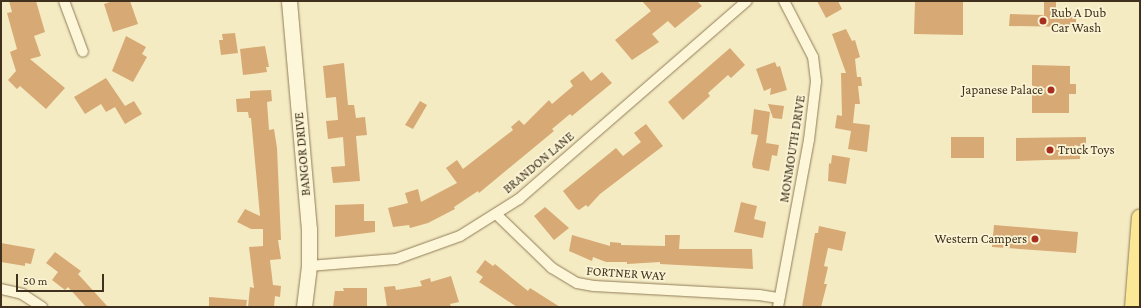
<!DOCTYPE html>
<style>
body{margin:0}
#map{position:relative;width:1141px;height:308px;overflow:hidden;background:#f4ebc3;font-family:"Crimson Pro",serif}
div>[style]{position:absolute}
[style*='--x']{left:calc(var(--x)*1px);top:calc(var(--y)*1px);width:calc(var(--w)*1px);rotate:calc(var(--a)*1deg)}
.building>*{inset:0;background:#d7a974}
.roads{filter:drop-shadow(0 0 1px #917d57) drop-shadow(0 0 1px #917d57)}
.street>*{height:10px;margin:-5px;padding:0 5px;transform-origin:5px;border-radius:5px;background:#fdf6d8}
.secondary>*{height:15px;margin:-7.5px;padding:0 7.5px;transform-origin:7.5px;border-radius:7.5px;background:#fdf6d8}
.primary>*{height:17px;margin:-8.5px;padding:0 8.5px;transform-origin:8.5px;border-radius:8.5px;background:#fbe897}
.dots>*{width:11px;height:11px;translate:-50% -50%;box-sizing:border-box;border:2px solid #faf3d4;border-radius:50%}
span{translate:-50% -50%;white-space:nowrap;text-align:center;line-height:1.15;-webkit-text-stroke:3.5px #faf3d4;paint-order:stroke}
.poi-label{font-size:13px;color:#3f311d}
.left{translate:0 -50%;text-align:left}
.right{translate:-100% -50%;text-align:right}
.street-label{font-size:13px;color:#3f311d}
.frame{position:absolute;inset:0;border:2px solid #3f311d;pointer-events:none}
.scale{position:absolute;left:16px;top:274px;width:88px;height:18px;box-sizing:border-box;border:2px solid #3f311d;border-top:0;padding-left:5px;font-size:12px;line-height:14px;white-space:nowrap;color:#3f311d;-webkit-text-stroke:3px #faf3d4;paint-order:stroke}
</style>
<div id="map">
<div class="building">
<div style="clip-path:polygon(9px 1px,36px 1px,45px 32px,34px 36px,41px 56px,30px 59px,65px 88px,46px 109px,20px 86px,17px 89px,8px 80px,16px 71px,10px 52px,17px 49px,7px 13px,12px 12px)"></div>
<div style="clip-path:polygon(113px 1px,130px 1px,138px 24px,113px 32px,104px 4px)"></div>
<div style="clip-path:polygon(642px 1px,697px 1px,702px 6px,675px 28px,668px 21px,652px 34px,659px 42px,632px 60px,615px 40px,651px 11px)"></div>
<div style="clip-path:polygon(817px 1px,838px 1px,842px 9px,826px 18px)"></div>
<div style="clip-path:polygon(915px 1px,963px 1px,963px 35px,914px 34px)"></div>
<div style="clip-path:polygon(1044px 1px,1056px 1px,1056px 15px,1076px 16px,1076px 27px,1009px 26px,1010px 14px,1044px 15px)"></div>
<div style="clip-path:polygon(846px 29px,852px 41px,855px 40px,860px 57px,855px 59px,857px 77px,861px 77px,862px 86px,858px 86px,860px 104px,855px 104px,853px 123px,870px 125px,867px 152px,848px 149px,851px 131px,835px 128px,837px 115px,842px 116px,841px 73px,846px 73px,832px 34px)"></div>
<div style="clip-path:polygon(235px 33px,238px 53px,221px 55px,219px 40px,223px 40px,222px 34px)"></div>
<div style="clip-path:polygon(126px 36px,146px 47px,142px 54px,147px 57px,133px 82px,112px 71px)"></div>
<div style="clip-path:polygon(265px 46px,269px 67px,266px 67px,267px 72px,243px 75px,240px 49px)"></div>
<div style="clip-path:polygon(730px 48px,745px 65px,731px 78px,728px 75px,708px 93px,710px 96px,683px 120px,668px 102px)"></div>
<div style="clip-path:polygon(775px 62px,777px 67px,780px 66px,787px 90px,770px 95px,771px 88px,764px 91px,756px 69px)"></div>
<div style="clip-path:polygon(344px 63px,348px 105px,354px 105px,356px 118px,365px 117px,367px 135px,356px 136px,360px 181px,333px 183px,331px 167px,345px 166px,343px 137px,328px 139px,326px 121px,338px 120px,336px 97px,326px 98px,323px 66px)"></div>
<div style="clip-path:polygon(1032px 65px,1070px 66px,1070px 84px,1076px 84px,1076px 94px,1069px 94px,1069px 113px,1032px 113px)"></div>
<div style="clip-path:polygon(583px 71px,591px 81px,602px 72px,612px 83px,572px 116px,570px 114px,552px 129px,554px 131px,479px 193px,478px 191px,454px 207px,455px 209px,428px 223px,410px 228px,409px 225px,393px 227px,388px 208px,408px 203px,405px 193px,418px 189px,421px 202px,457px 183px,446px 168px,457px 160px,463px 169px,513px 130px,511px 127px,519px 120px,524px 125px,549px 100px,552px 104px,573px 86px,570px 81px)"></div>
<div style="clip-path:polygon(106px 78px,125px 106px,134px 101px,142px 114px,125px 124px,115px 107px,106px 112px,101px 104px,85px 114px,74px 97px)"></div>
<div style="clip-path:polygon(271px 90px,272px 101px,267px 102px,269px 130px,274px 129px,277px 148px,281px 240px,278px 240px,281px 259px,270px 260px,273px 285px,281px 286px,280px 297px,275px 296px,274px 307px,248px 307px,250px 287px,254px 288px,249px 247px,263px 246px,263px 229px,251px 229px,237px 222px,245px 209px,260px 216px,251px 118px,249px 118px,248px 112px,237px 112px,236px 99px,250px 98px,250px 91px)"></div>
<div style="clip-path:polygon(420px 101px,427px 105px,413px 129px,405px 125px)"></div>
<div style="clip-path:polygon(768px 104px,784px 106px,782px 119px,773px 118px)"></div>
<div style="clip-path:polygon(754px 109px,770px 112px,766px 143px,779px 145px,777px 156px,772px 155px,769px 171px,753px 168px,752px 164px,758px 135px,751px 134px)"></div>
<div style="clip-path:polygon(646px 124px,663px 146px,600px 194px,588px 207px,586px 205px,579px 210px,576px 208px,563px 191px,616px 148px,623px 156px,641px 142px,634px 133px)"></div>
<div style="clip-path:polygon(951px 137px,984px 137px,984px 158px,951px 158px)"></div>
<div style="clip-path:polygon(1086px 137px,1086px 148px,1084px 153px,1080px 153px,1080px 159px,1016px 161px,1016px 138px)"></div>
<div style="clip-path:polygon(832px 155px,850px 158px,846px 184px,828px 181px,829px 163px,831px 164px)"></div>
<div style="clip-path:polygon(741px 202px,757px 206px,754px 219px,766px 222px,763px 238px,734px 232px)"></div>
<div style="clip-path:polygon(364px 204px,364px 221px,375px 221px,375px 232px,335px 237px,335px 205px)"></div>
<div style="clip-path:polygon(545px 207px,569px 228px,554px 240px,534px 216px)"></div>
<div style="clip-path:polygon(994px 225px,1078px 232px,1076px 253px,992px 247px)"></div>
<div style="clip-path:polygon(819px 226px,846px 232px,842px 251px,828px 248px,824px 266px,828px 267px,824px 284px,827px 284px,821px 307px,802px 307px,815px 233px,818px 233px)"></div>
<div style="clip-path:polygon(572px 235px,610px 246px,610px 242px,621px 243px,621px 245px,665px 246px,665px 235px,680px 235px,679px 249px,752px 249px,753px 269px,660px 264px,660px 262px,627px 264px,627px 262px,606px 262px,593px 257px,592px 261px,569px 251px)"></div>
<div style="clip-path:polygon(1px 243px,35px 249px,31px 264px,25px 263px,25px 266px,1px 262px)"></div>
<div style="clip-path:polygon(55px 252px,81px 271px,78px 274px,108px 307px,86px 307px,68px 287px,65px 290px,52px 280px,58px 272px,46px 263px)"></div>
<div style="clip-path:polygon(485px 260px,493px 266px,495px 264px,528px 291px,530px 288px,560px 307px,517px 307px,479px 282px,483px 277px,476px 272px)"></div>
<div style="clip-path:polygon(451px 276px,459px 302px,450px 304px,451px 307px,387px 307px,384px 287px,395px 286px,396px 290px,422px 286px,420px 281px,430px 278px,431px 282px)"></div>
<div style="clip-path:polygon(343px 288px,367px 288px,367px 307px,333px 307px,335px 291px,344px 291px)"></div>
<div style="clip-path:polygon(209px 297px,247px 300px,246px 307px,209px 307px)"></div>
</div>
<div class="roads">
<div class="street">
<div style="--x:64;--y:1;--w:54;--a:69.6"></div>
<div style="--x:496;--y:214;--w:78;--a:44"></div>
<div style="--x:552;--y:268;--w:29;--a:31"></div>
<div style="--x:577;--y:283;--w:17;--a:10"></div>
<div style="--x:594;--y:286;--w:165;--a:3.1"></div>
<div style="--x:759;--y:295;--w:20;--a:9"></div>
<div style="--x:309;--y:266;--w:87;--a:-4.6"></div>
<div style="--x:396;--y:259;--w:68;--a:-19.8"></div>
<div style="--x:460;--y:236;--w:70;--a:-32.1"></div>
<div style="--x:519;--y:199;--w:302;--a:-41"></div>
<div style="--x:1;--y:289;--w:22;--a:13"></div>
<div style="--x:22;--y:294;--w:24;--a:33"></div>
<div style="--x:778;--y:307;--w:170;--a:-79.5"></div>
<div style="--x:809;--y:140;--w:59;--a:-83.2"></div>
<div style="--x:816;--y:81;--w:24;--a:-97"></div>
<div style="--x:813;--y:57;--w:63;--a:-117.4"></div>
</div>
<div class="secondary">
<div style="--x:289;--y:1;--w:229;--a:85"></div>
<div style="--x:309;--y:229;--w:37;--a:90"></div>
<div style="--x:309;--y:266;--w:41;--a:97"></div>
</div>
<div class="primary">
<div style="--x:1133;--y:307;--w:90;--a:-85.6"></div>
</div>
</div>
<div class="dots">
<div style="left:1043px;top:21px;background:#a82e1e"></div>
<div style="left:1051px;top:90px;background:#a82e1e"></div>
<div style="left:1050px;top:150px;background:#a82e1e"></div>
<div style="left:1035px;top:239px;background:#a82e1e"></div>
</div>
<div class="poi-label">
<span class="left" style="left:1051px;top:21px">Rub A Dub<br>Car Wash</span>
<span class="right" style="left:1043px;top:90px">Japanese Palace</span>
<span class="left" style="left:1058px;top:150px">Truck Toys</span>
<span class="right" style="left:1027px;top:239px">Western Campers</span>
</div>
<div class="street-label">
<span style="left:793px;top:149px;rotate:-81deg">MONMOUTH DRIVE</span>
<span style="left:303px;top:154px;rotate:-95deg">BANGOR DRIVE</span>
<span style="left:539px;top:163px;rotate:-40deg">BRANDON LANE</span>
<span style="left:626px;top:274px;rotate:4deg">FORTNER WAY</span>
</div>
<div class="frame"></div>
<div class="scale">50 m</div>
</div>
